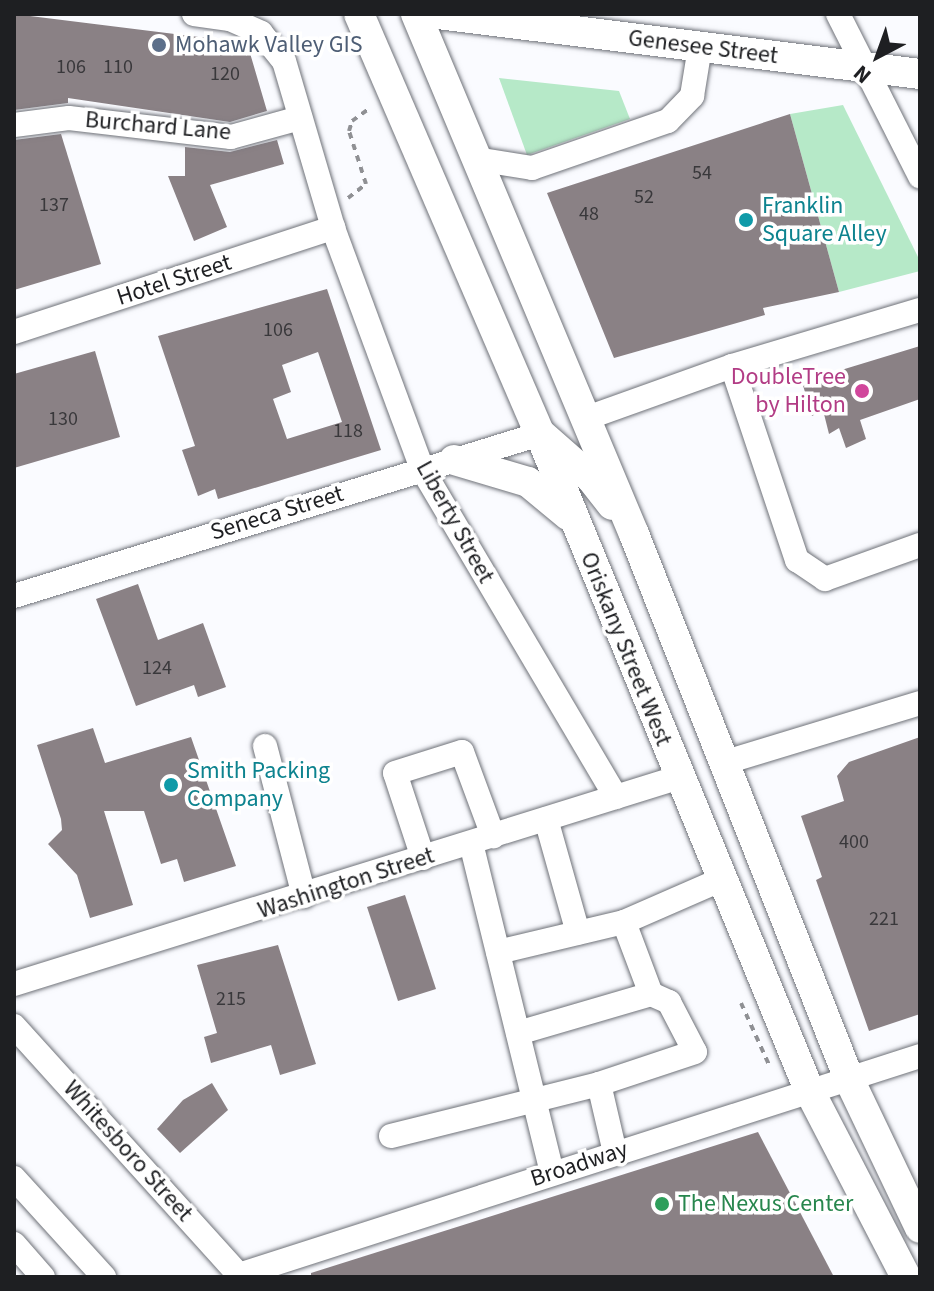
<!DOCTYPE html>
<style>
body{margin:0}
#map{position:relative;width:934px;height:1291px;overflow:hidden;background:#fafbff;font-family:"Source Sans 3",sans-serif}
div>[style]{position:absolute}
[style*='--x']{left:calc(var(--x)*1px);top:calc(var(--y)*1px);width:calc(var(--w)*1px);rotate:calc(var(--a)*1deg)}
.green>*{inset:0;background:#b6e9c8}
.building>*{inset:0;background:#8a8185}
.path>*{height:4px;margin-top:-2px;transform-origin:0;background:repeating-linear-gradient(90deg,#8f9094 0 6px,transparent 0 12px)}
.roads{filter:drop-shadow(0 0 2px #6f7279) drop-shadow(0 0 2px #6f7279)}
.minor>*{height:24px;margin:-12px;padding:0 12px;transform-origin:12px;border-radius:12px;background:#fff}
.major>*{height:30px;margin:-15px;padding:0 15px;transform-origin:15px;border-radius:15px;background:#fff}
.dots>*{width:22px;height:22px;translate:-50% -50%;box-sizing:border-box;border:4px solid #fff;border-radius:50%}
span{translate:-50% -50%;white-space:nowrap;text-align:center;line-height:1.15;-webkit-text-stroke:7px #fff;paint-order:stroke}
.number-label{font-size:20px;color:#39383b}
.number-label span{-webkit-text-stroke-width:0}
.service-label{font-size:24px;color:#4e5e75}
.left{translate:0 -50%;text-align:left}
.street-label{font-size:24px;color:#1e1f22}
.culture-label{font-size:24px;color:#0d838f}
.hotel-label{font-size:24px;color:#b23c85}
.right{translate:-100% -50%;text-align:right}
.leisure-label{font-size:24px;color:#27864d}
.frame{position:absolute;inset:0;border:16px solid #1e1f22;pointer-events:none}
.north{position:absolute;left:838px;top:16px;width:80px;height:80px;-webkit-text-stroke:6px #fff;paint-order:stroke;rotate:221deg;font-size:22px;font-weight:700;line-height:32px;text-align:center;color:#1e1f22}
.north::after{content:'';display:block;margin:auto;width:28px;height:36px;background:#1e1f22;clip-path:polygon(50% 0,100% 100%,50% 72%,0 100%)}
</style>
<div id="map">
<div class="green">
<div style="clip-path:polygon(499px 78px,619px 91px,630px 119px,527px 155px)"></div>
<div style="clip-path:polygon(843px 105px,920px 261px,920px 271px,839px 292px,790px 114px)"></div>
</div>
<div class="building">
<div style="clip-path:polygon(14px 14px,247px 43px,267px 111px,230px 122px,68px 98px,68px 103px,14px 110px)"></div>
<div style="clip-path:polygon(790px 114px,839px 292px,763px 308px,765px 315px,614px 358px,547px 193px)"></div>
<div style="clip-path:polygon(61px 134px,101px 264px,14px 290px,14px 140px)"></div>
<div style="clip-path:polygon(277px 140px,284px 164px,210px 185px,227px 227px,194px 241px,168px 176px,185px 176px,185px 147px,230px 152px)"></div>
<div style="clip-path:polygon(evenodd,327px 289px,381px 450px,218px 499px,215px 489px,198px 496px,182px 450px,195px 446px,158px 336px,327px 289px,318px 352px,342px 422px,287px 439px,273px 399px,291px 392px,282px 365px,318px 352px)"></div>
<div style="clip-path:polygon(920px 346px,920px 399px,860px 420px,866px 439px,846px 448px,839px 428px,829px 434px,823px 410px,812px 416px,802px 382px)"></div>
<div style="clip-path:polygon(95px 351px,120px 437px,14px 468px,14px 374px)"></div>
<div style="clip-path:polygon(138px 584px,158px 640px,203px 623px,226px 687px,198px 697px,194px 685px,136px 706px,96px 599px)"></div>
<div style="clip-path:polygon(93px 728px,105px 763px,191px 737px,236px 866px,184px 882px,177px 859px,161px 864px,144px 811px,104px 811px,133px 905px,90px 918px,77px 875px,48px 844px,62px 830px,61px 819px,37px 745px)"></div>
<div style="clip-path:polygon(920px 737px,920px 1014px,869px 1031px,816px 880px,822px 877px,801px 816px,844px 801px,837px 776px,849px 762px)"></div>
<div style="clip-path:polygon(405px 895px,436px 989px,398px 1001px,367px 907px)"></div>
<div style="clip-path:polygon(278px 945px,316px 1064px,280px 1075px,271px 1045px,211px 1063px,204px 1037px,217px 1033px,197px 965px)"></div>
<div style="clip-path:polygon(212px 1083px,228px 1110px,180px 1153px,157px 1129px,183px 1100px)"></div>
<div style="clip-path:polygon(758px 1132px,834px 1277px,311px 1277px,311px 1273px)"></div>
</div>
<div class="path">
<div style="--x:348;--y:198;--w:23;--a:-38"></div>
<div style="--x:366;--y:184;--w:56;--a:-107.8"></div>
<div style="--x:349;--y:131;--w:10;--a:-73"></div>
<div style="--x:352;--y:121;--w:19;--a:-36"></div>
<div style="--x:741;--y:1003;--w:70;--a:65.6"></div>
</div>
<div class="roads">
<div class="minor">
<div style="--x:194;--y:14;--w:36;--a:8"></div>
<div style="--x:230;--y:19;--w:34;--a:24"></div>
<div style="--x:261;--y:33;--w:36;--a:51"></div>
<div style="--x:284;--y:61;--w:174;--a:73.6"></div>
<div style="--x:333;--y:228;--w:257;--a:69.7"></div>
<div style="--x:422;--y:469;--w:381;--a:59.4"></div>
<div style="--x:838;--y:14;--w:182;--a:63.2"></div>
<div style="--x:14;--y:125;--w:55;--a:-7.3"></div>
<div style="--x:69;--y:118;--w:163;--a:6.7"></div>
<div style="--x:231;--y:137;--w:72;--a:-15.4"></div>
<div style="--x:476;--y:159;--w:57;--a:9.1"></div>
<div style="--x:532;--y:168;--w:144;--a:-19.1"></div>
<div style="--x:668;--y:121;--w:35;--a:-46"></div>
<div style="--x:692;--y:96;--w:50;--a:-80.7"></div>
<div style="--x:14;--y:332;--w:336;--a:-18.1"></div>
<div style="--x:732;--y:366;--w:205;--a:71.5"></div>
<div style="--x:797;--y:560;--w:34;--a:34"></div>
<div style="--x:825;--y:579;--w:101;--a:-19.7"></div>
<div style="--x:587;--y:418;--w:154;--a:-19.7"></div>
<div style="--x:732;--y:366;--w:196;--a:-16.6"></div>
<div style="--x:14;--y:596;--w:550;--a:-17.12"></div>
<div style="--x:265;--y:746;--w:155;--a:75.4"></div>
<div style="--x:726;--y:762;--w:203;--a:-16.9"></div>
<div style="--x:546;--y:819;--w:118;--a:74.3"></div>
<div style="--x:471;--y:843;--w:339;--a:76.2"></div>
<div style="--x:423;--y:858;--w:89;--a:-108.2"></div>
<div style="--x:395;--y:773;--w:70;--a:-17.4"></div>
<div style="--x:462;--y:752;--w:90;--a:69.7"></div>
<div style="--x:498;--y:952;--w:130;--a:-13.4"></div>
<div style="--x:14;--y:984;--w:694;--a:-17.26"></div>
<div style="--x:651;--y:994;--w:77;--a:-110.6"></div>
<div style="--x:624;--y:922;--w:105;--a:-23.6"></div>
<div style="--x:14;--y:1026;--w:338;--a:47.9"></div>
<div style="--x:518;--y:1033;--w:139;--a:-16.3"></div>
<div style="--x:651;--y:994;--w:20;--a:24"></div>
<div style="--x:669;--y:1002;--w:56;--a:62.5"></div>
<div style="--x:695;--y:1052;--w:101;--a:161.6"></div>
<div style="--x:599;--y:1084;--w:71;--a:76.9"></div>
<div style="--x:391;--y:1136;--w:214;--a:-14"></div>
<div style="--x:14;--y:1178;--w:134;--a:47.7"></div>
<div style="--x:14;--y:1244;--w:44;--a:48.7"></div>
<div style="--x:239;--y:1275;--w:715;--a:-17.83"></div>
</div>
<div class="major">
<div style="--x:359;--y:14;--w:457;--a:66.7"></div>
<div style="--x:540;--y:434;--w:709;--a:67.7"></div>
<div style="--x:809;--y:1090;--w:211;--a:62.6"></div>
<div style="--x:416;--y:14;--w:564;--a:67.26"></div>
<div style="--x:634;--y:534;--w:586;--a:68.47"></div>
<div style="--x:849;--y:1079;--w:165;--a:64.5"></div>
<div style="--x:438;--y:14;--w:486;--a:7.1"></div>
<div style="--x:542;--y:435;--w:65;--a:41.3"></div>
<div style="--x:591;--y:478;--w:34;--a:52"></div>
<div style="--x:454;--y:460;--w:77;--a:16.6"></div>
<div style="--x:528;--y:482;--w:52;--a:39.5"></div>
</div>
</div>
<div class="dots">
<div style="left:159px;top:45px;background:#5c6f8a"></div>
<div style="left:746px;top:220px;background:#0f9aa8"></div>
<div style="left:862px;top:391px;background:#d1479c"></div>
<div style="left:171px;top:785px;background:#0f9aa8"></div>
<div style="left:662px;top:1204px;background:#2e9e5b"></div>
</div>
<div class="number-label">
<span style="left:71px;top:67px">106</span>
<span style="left:118px;top:67px">110</span>
<span style="left:225px;top:74px">120</span>
<span style="left:702px;top:173px">54</span>
<span style="left:644px;top:197px">52</span>
<span style="left:54px;top:205px">137</span>
<span style="left:589px;top:214px">48</span>
<span style="left:278px;top:330px">106</span>
<span style="left:63px;top:419px">130</span>
<span style="left:348px;top:431px">118</span>
<span style="left:157px;top:668px">124</span>
<span style="left:854px;top:842px">400</span>
<span style="left:884px;top:919px">221</span>
<span style="left:231px;top:999px">215</span>
</div>
<div class="service-label">
<span class="left" style="left:175px;top:45px">Mohawk Valley GIS</span>
</div>
<div class="street-label">
<span style="left:703px;top:47px;rotate:7deg">Genesee Street</span>
<span style="left:158px;top:126px;rotate:5deg">Burchard Lane</span>
<span style="left:174px;top:280px;rotate:-18deg">Hotel Street</span>
<span style="left:277px;top:513px;rotate:-17deg">Seneca Street</span>
<span style="left:455px;top:522px;rotate:61deg">Liberty Street</span>
<span style="left:626px;top:649px;rotate:68deg">Oriskany Street West</span>
<span style="left:346px;top:883px;rotate:-18deg">Washington Street</span>
<span style="left:128px;top:1151px;rotate:48deg">Whitesboro Street</span>
<span style="left:579px;top:1164px;rotate:-18deg">Broadway</span>
</div>
<div class="culture-label">
<span class="left" style="left:762px;top:220px">Franklin<br>Square Alley</span>
<span class="left" style="left:187px;top:785px">Smith Packing<br>Company</span>
</div>
<div class="hotel-label">
<span class="right" style="left:846px;top:391px">DoubleTree<br>by Hilton</span>
</div>
<div class="leisure-label">
<span class="left" style="left:678px;top:1204px">The Nexus Center</span>
</div>
<div class="frame"></div>
<div class="north">N</div>
</div>
